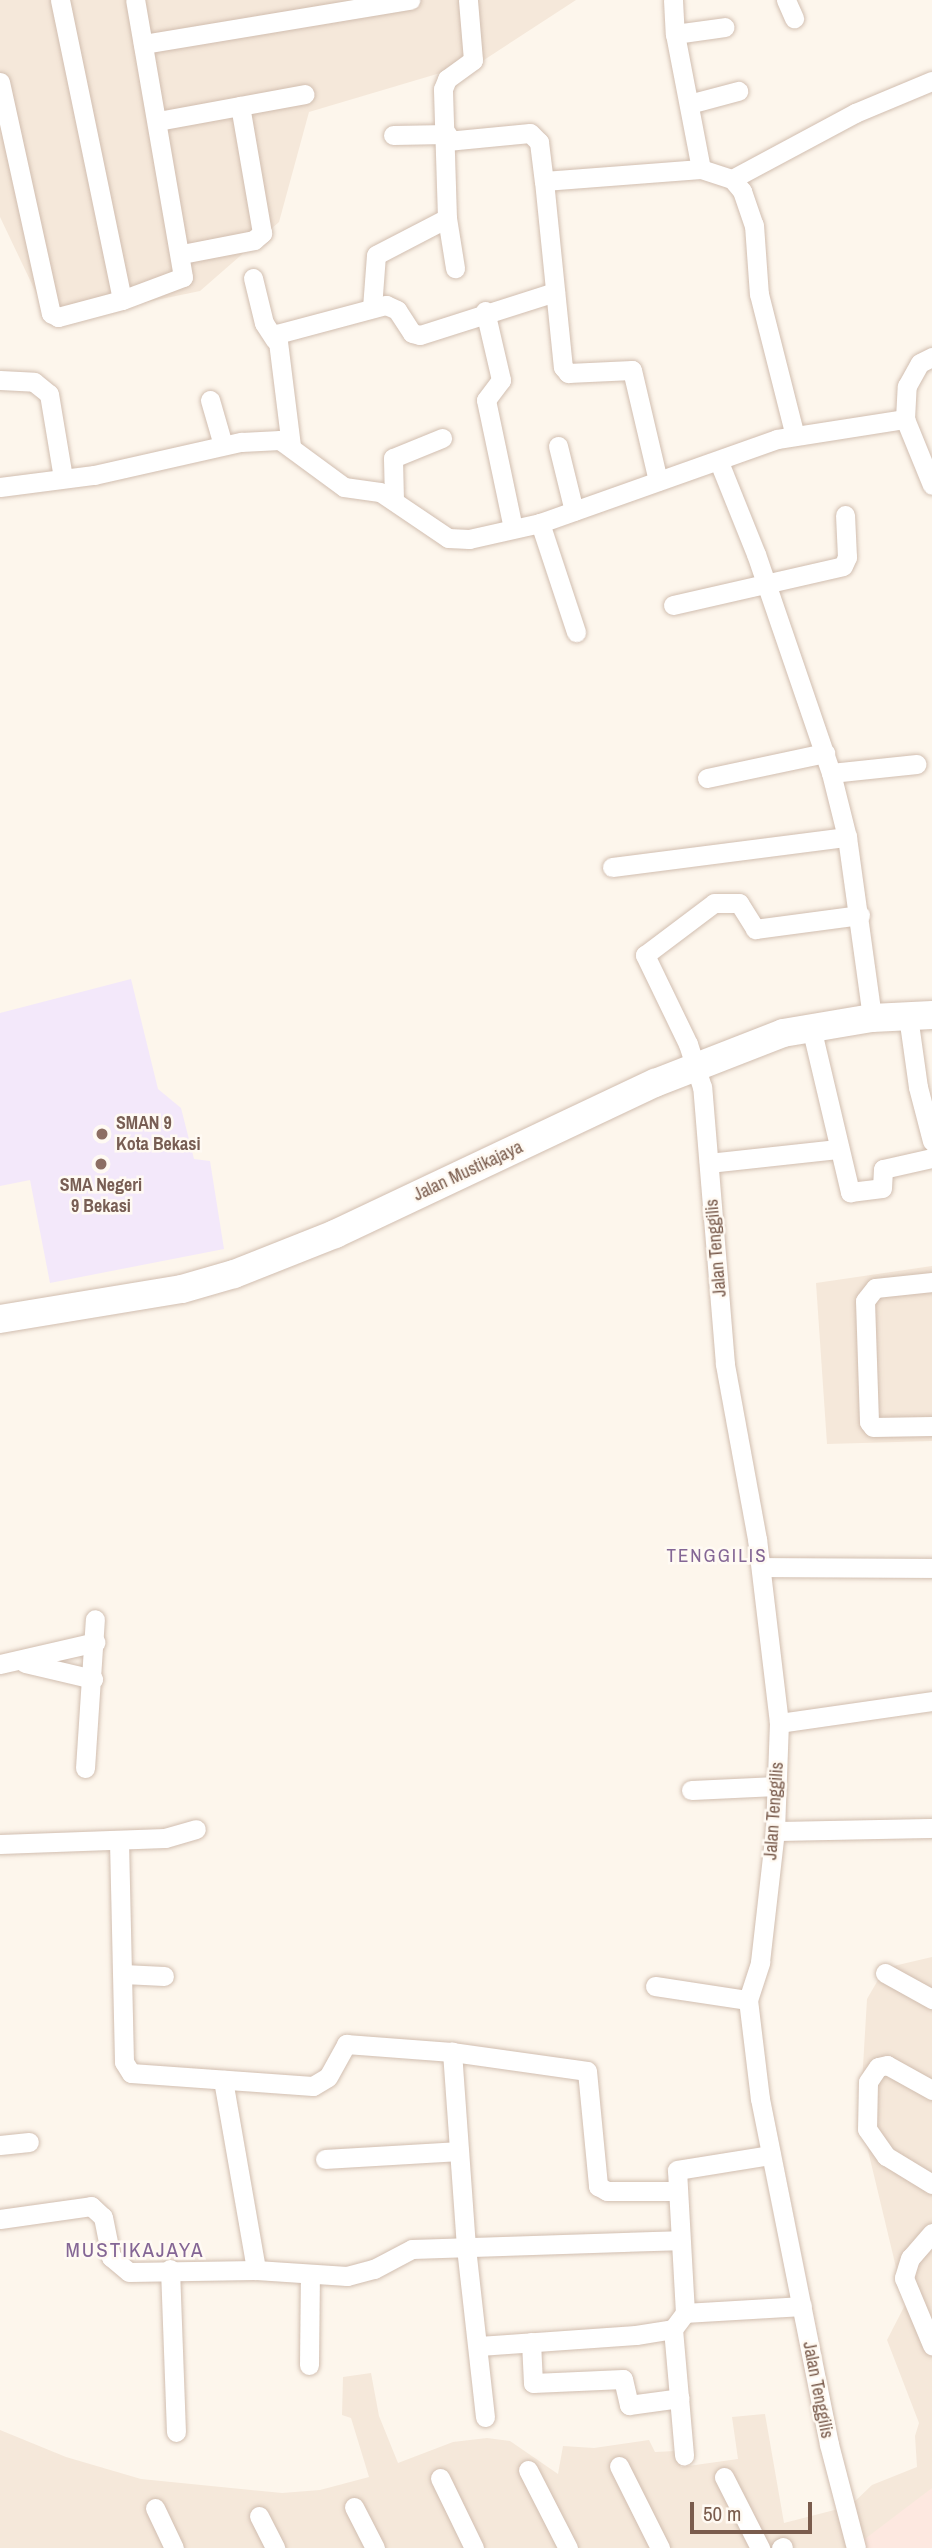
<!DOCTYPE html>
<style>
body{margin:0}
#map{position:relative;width:932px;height:2548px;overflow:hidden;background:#fdf6ec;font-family:"Archivo Narrow",sans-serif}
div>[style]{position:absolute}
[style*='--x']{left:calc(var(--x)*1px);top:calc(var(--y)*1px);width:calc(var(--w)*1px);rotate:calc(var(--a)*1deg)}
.residential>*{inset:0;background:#f5e8da}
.commercial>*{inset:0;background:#fde8e0}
.education>*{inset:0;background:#f3e8fa}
.roads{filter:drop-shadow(0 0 2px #d1beb0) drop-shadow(0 0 2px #d1beb0)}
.street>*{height:19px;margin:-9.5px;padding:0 9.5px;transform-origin:9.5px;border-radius:9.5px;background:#fff}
.secondary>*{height:28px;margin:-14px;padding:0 14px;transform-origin:14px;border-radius:14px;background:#fff}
.dots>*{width:19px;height:19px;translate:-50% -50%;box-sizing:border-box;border:4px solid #fffaf3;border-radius:50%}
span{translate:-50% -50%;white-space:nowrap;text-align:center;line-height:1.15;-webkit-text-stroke:5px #fffaf3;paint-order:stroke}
.education-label{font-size:18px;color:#785e54;font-weight:700}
.left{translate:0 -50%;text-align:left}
.street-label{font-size:18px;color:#7a5c4d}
.neighbourhood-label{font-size:19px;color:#846695;letter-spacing:2px}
.quarter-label{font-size:21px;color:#846695;letter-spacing:2px}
.scale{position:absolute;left:690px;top:2502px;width:122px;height:32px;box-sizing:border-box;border:4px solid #7a5c4d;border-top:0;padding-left:9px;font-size:21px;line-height:24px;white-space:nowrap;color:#7a5c4d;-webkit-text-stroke:5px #fffaf3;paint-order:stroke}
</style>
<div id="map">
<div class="residential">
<div style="clip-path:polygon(0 0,576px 0,484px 60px,309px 112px,279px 222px,200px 291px,50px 322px,0 217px)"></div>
<div style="clip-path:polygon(932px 1266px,932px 1441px,827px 1444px,816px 1283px)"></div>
<div style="clip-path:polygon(932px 1957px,932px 2548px,0 2548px,0 2430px,66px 2457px,141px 2479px,282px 2493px,320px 2490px,369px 2477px,351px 2418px,342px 2415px,343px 2377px,371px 2373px,379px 2416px,398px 2463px,453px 2442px,487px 2438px,510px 2441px,558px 2474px,563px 2446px,594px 2448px,649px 2440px,655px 2452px,676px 2451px,681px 2467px,738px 2459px,732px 2417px,765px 2414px,784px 2523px,850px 2506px,872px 2485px,917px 2467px,915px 2436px,919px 2423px,887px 2340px,905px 2305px,860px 2117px,867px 1999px,885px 1968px)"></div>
</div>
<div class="commercial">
<div style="clip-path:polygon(932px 2488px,932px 2548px,853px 2548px)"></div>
</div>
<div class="education">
<div style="clip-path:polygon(131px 979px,158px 1089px,181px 1108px,194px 1159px,210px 1161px,224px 1249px,50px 1283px,30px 1180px,0 1186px,0 1013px)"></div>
</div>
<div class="roads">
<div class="street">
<div style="--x:60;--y:0;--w:306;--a:78.3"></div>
<div style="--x:673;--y:0;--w:34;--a:87"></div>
<div style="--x:786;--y:0;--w:20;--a:66"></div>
<div style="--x:143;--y:44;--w:271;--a:-9.4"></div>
<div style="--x:0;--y:82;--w:237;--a:77.6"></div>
<div style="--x:51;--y:313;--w:8;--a:30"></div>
<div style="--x:58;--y:317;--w:66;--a:-14.9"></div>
<div style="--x:122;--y:300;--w:65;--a:-20.7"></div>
<div style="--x:183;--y:277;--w:281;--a:-99.8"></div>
<div style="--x:689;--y:104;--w:51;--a:-14.9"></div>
<div style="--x:158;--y:121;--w:149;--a:-10.4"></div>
<div style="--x:393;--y:135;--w:54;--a:-1.1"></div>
<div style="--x:447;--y:141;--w:83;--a:-5.5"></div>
<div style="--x:530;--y:133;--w:13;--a:45"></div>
<div style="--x:539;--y:142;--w:39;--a:83"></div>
<div style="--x:544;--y:181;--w:157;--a:-4.4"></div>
<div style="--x:701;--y:169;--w:33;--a:18"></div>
<div style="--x:732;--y:179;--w:16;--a:50"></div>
<div style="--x:742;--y:191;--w:36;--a:71"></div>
<div style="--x:754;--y:225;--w:69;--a:85.9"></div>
<div style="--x:759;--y:294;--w:146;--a:75.8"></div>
<div style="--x:701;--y:169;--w:137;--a:-100.9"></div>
<div style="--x:675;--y:34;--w:50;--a:-8"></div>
<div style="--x:732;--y:179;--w:140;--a:-28.2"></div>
<div style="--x:855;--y:113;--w:83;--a:-22.6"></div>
<div style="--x:544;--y:181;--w:187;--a:84.2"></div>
<div style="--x:563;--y:367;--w:8;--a:50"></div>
<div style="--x:568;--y:373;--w:64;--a:-2.7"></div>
<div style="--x:632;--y:370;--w:114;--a:76.8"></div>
<div style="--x:447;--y:218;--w:51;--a:80.9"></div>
<div style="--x:182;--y:254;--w:73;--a:-11"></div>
<div style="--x:254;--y:240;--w:11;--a:-41"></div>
<div style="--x:262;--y:233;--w:129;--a:-99.8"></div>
<div style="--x:253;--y:278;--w:46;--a:76.3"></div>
<div style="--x:264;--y:323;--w:20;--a:57"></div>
<div style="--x:372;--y:308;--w:53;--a:-85.7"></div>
<div style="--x:376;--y:255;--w:80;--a:-27.5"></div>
<div style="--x:447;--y:218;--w:129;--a:-91.8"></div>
<div style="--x:443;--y:89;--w:11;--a:-68"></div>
<div style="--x:447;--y:79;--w:32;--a:-36"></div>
<div style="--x:473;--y:60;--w:60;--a:-94.8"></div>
<div style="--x:485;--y:311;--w:71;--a:76.9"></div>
<div style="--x:501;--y:380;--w:25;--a:127"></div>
<div style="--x:486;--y:400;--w:131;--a:78.1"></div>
<div style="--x:0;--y:380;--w:34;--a:3"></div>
<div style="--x:34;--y:382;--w:19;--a:39"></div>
<div style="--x:49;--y:394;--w:85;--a:80.5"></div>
<div style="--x:210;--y:400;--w:47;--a:73.9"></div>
<div style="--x:905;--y:419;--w:71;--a:67.8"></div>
<div style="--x:291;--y:446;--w:113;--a:-97.1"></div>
<div style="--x:277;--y:334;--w:113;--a:-14.9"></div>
<div style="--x:386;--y:305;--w:12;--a:24"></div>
<div style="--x:397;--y:310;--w:27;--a:57"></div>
<div style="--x:412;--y:333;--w:8;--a:14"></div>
<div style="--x:420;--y:335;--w:142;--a:-17.7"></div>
<div style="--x:558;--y:446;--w:67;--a:76.2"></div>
<div style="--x:719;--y:462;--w:99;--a:68.1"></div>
<div style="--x:756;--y:554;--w:231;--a:71.1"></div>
<div style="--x:831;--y:773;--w:66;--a:76"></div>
<div style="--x:847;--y:837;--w:183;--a:82.1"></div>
<div style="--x:0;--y:487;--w:95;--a:-7.3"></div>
<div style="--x:94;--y:475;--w:151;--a:-12.7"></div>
<div style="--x:241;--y:442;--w:39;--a:-3"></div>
<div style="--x:280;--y:440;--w:79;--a:36.3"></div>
<div style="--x:344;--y:487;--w:36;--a:8"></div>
<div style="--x:380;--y:492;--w:82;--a:34.1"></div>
<div style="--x:448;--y:538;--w:21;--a:3"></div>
<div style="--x:469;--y:539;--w:73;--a:-12.7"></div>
<div style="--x:540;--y:523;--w:251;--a:-19.5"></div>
<div style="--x:777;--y:439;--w:130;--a:-8.9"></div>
<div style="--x:905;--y:419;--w:33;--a:-87"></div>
<div style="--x:907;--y:386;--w:26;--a:-61"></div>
<div style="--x:920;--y:363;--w:13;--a:-27"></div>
<div style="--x:394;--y:500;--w:42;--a:-91.4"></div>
<div style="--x:393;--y:458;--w:53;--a:-22.2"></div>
<div style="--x:540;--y:523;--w:115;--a:71.7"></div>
<div style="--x:673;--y:605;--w:174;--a:-12.9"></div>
<div style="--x:843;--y:566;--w:10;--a:-66"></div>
<div style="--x:847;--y:557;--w:42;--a:-92.7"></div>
<div style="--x:831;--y:773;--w:86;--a:-6"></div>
<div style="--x:707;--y:778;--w:121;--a:-12"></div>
<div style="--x:612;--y:867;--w:237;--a:-7.3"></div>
<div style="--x:908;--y:1016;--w:72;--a:82"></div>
<div style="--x:918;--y:1087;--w:56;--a:75.5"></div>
<div style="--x:811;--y:1027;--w:170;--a:76.7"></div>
<div style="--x:850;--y:1192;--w:32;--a:-7"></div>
<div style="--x:882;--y:1188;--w:19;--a:-87"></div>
<div style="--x:883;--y:1169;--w:50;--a:-12.7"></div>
<div style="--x:709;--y:1163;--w:129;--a:-6.2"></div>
<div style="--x:932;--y:1282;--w:57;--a:174"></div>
<div style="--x:875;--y:1288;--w:16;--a:128"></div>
<div style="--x:865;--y:1301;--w:121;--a:88.1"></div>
<div style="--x:869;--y:1422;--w:6;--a:51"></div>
<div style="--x:873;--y:1427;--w:59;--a:-1"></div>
<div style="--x:761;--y:1567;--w:171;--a:0.3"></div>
<div style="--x:25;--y:1663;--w:70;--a:13.2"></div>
<div style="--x:0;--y:1664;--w:98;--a:-12.9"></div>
<div style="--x:779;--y:1723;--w:155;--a:-8.2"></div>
<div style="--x:85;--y:1768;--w:149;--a:-86.2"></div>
<div style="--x:691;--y:1790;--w:86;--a:-2.7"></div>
<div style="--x:775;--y:1831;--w:157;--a:-1.1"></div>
<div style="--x:119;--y:1841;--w:221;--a:88.7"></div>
<div style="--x:124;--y:2062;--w:13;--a:58"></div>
<div style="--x:131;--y:2073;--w:182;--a:4.1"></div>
<div style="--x:313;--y:2086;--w:17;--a:-31"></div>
<div style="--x:328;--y:2077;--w:38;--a:-61"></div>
<div style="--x:346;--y:2044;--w:106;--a:4.3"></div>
<div style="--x:0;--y:1844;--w:165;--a:-2.1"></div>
<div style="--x:165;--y:1838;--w:32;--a:-16"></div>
<div style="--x:885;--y:1973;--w:54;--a:29"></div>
<div style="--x:123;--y:1974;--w:41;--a:2.8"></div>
<div style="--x:655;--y:1986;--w:94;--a:8.6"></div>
<div style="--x:223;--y:2080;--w:193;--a:80.1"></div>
<div style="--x:932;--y:2090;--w:51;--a:-150.9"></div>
<div style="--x:887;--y:2065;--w:9;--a:167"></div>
<div style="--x:878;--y:2067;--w:18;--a:124"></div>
<div style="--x:868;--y:2082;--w:47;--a:91.2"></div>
<div style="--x:867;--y:2129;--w:33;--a:55"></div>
<div style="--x:886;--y:2156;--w:54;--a:31.3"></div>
<div style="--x:0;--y:2145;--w:29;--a:-6"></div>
<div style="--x:325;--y:2159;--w:134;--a:-3.4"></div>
<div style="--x:0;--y:2219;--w:92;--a:-8.1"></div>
<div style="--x:91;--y:2206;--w:16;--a:43"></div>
<div style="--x:103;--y:2217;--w:41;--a:78.7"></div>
<div style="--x:111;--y:2257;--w:23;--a:40"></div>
<div style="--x:129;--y:2272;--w:127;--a:-0.9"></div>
<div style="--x:256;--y:2270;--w:91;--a:3.8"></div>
<div style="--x:347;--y:2276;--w:28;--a:-15"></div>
<div style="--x:374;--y:2269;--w:43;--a:-27.8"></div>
<div style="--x:412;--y:2249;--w:266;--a:-1.9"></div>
<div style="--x:932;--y:2233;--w:33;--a:131"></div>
<div style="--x:910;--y:2258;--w:21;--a:107"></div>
<div style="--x:904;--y:2278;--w:73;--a:67.3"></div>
<div style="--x:170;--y:2269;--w:163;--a:87.9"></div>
<div style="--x:685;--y:2313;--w:143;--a:-93.2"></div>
<div style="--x:677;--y:2170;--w:95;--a:-9.1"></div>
<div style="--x:673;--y:2329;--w:127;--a:85"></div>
<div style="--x:531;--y:2342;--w:41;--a:87.2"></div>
<div style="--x:533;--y:2383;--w:90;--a:-2.5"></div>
<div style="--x:623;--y:2379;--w:27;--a:77"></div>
<div style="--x:629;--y:2405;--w:51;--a:-7.8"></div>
<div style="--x:479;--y:2346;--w:157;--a:-4"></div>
<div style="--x:636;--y:2335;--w:37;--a:-9"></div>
<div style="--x:673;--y:2329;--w:20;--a:-53"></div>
<div style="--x:685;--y:2313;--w:117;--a:-3.4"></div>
<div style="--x:309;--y:2365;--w:91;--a:-89.4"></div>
<div style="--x:485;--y:2417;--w:171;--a:-96.4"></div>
<div style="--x:466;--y:2247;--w:196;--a:-94.1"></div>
<div style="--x:452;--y:2052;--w:136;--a:8"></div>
<div style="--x:587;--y:2071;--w:116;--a:84.5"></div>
<div style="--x:598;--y:2186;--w:10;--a:29"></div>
<div style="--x:607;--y:2191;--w:69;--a:0"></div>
<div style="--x:619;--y:2466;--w:92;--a:63.4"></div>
<div style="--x:528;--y:2470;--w:88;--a:62.9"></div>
<div style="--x:724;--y:2477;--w:80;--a:63.1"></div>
<div style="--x:440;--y:2478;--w:78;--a:64.1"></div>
<div style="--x:354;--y:2507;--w:46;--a:62.9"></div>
<div style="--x:155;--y:2508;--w:44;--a:64.6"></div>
<div style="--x:259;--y:2516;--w:36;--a:63"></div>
<div style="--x:781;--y:2548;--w:2;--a:-27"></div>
<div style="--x:856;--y:2548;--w:107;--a:-104.6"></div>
<div style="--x:829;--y:2444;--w:352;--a:-101.3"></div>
<div style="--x:760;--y:2099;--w:100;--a:-96.9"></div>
<div style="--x:748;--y:2000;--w:40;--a:-72"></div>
<div style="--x:760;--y:1962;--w:132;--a:-83.5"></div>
<div style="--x:775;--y:1831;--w:108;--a:-87.9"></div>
<div style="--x:779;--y:1723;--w:185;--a:-96.8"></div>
<div style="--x:757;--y:1539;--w:178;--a:-100.4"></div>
<div style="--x:725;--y:1364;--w:278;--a:-94.7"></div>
<div style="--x:702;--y:1087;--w:45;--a:-108"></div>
<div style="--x:688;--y:1044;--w:99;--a:-115.8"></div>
<div style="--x:645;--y:955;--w:86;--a:-37"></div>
<div style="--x:714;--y:903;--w:25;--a:0"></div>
<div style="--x:739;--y:903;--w:31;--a:58"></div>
<div style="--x:755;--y:929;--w:106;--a:-7.6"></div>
</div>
<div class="secondary">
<div style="--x:0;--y:1319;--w:184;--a:-9.4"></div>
<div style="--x:182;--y:1289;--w:54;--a:-16.1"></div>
<div style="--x:234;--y:1274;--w:109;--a:-21.6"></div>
<div style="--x:335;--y:1234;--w:354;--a:-25.3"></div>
<div style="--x:655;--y:1083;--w:137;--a:-21.3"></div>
<div style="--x:783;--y:1033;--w:90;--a:-9.6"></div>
<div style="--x:872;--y:1018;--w:60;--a:-2.9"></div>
</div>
</div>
<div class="dots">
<div style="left:102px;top:1134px;background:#8d6e63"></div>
<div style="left:101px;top:1164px;background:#8d6e63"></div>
</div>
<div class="education-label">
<span class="left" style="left:116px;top:1134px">SMAN 9<br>Kota Bekasi</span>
<span style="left:101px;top:1196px">SMA Negeri<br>9 Bekasi</span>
</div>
<div class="street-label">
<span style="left:468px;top:1171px;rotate:-25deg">Jalan Mustikajaya</span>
<span style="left:716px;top:1248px;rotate:-95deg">Jalan Tenggilis</span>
<span style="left:774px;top:1811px;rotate:-86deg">Jalan Tenggilis</span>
<span style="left:818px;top:2390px;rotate:79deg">Jalan Tenggilis</span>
</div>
<div class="neighbourhood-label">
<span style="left:717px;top:1556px">TENGGILIS</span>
</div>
<div class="quarter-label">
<span style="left:135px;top:2250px">MUSTIKAJAYA</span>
</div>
<div class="scale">50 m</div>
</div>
